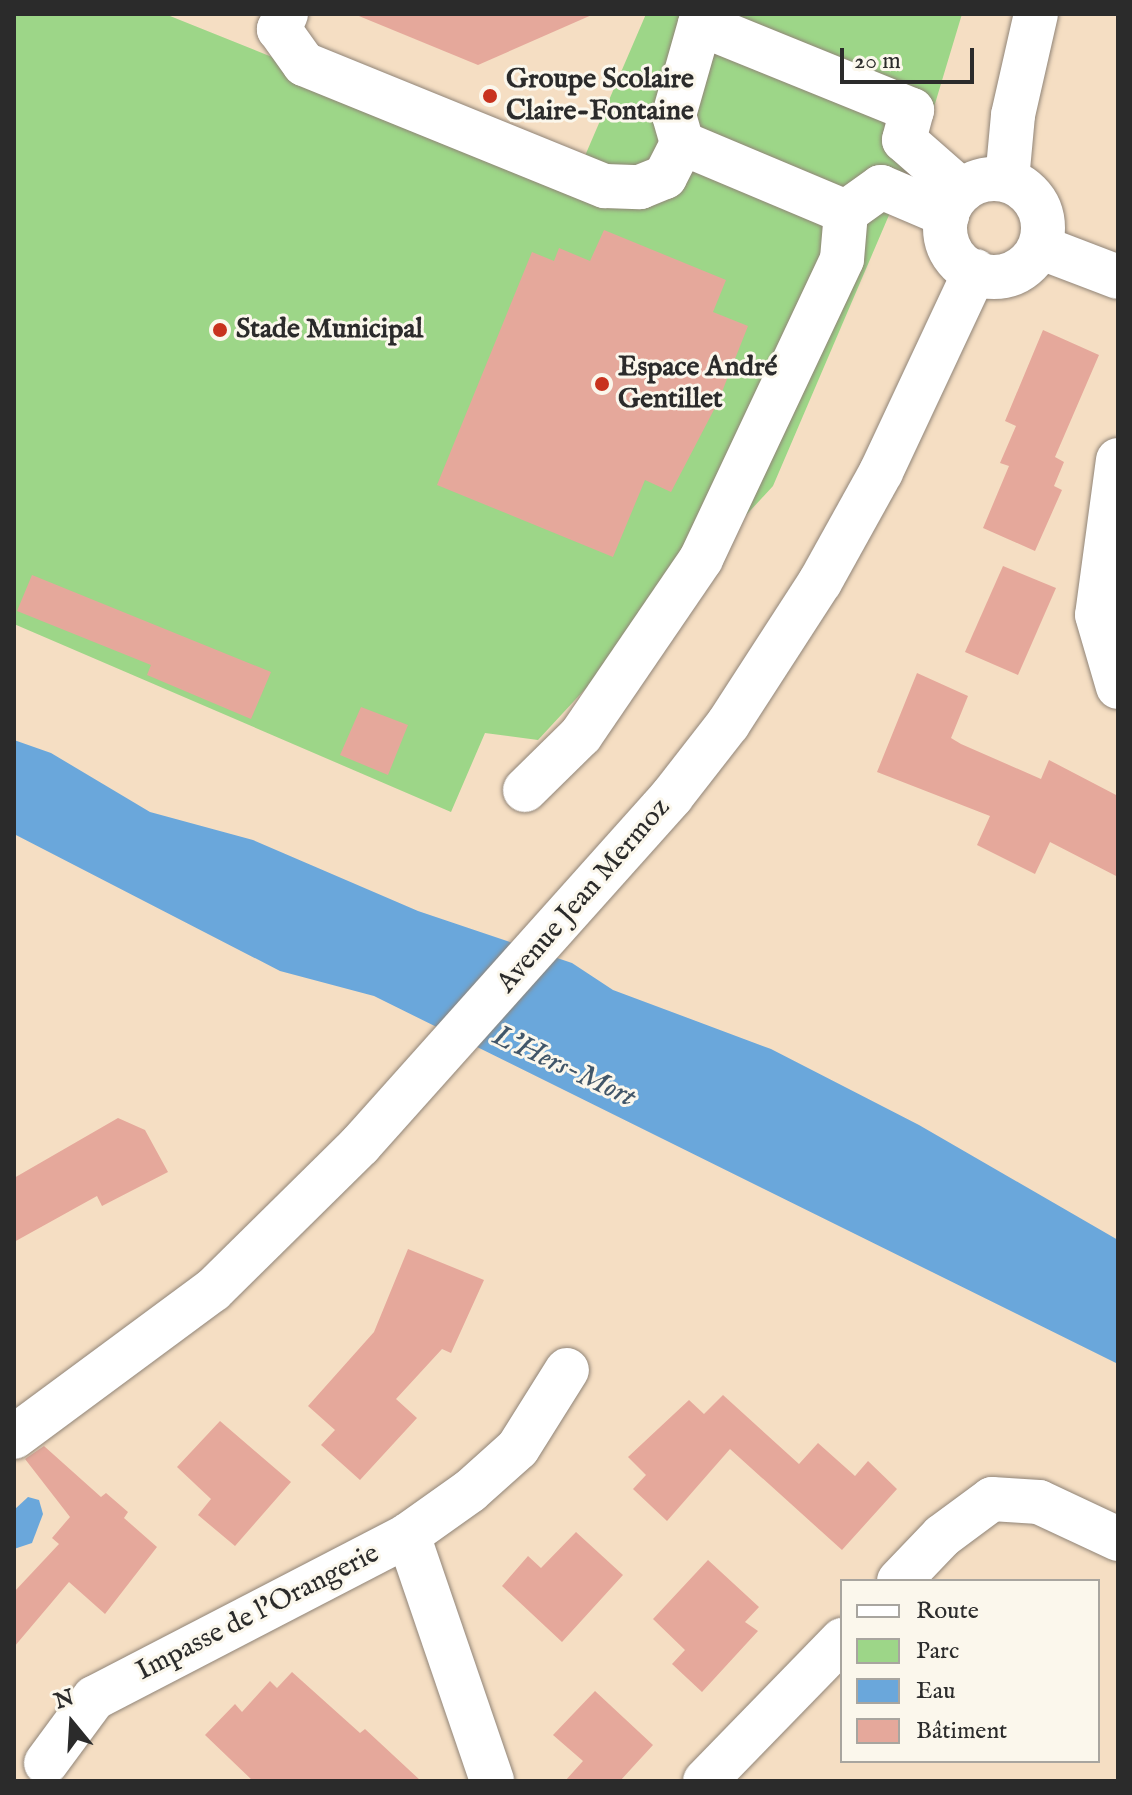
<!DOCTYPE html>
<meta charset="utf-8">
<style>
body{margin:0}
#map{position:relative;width:1132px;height:1795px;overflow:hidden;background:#f5dec3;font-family:"IM FELL English",serif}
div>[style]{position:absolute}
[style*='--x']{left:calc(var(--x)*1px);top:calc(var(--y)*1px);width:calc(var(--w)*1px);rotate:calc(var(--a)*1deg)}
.green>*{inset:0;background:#9dd688}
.water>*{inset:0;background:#6aa7db}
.building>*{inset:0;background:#e5a89b}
.roads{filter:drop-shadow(0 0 2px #908477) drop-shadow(0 0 2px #908477)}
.minor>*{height:44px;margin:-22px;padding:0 22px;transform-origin:22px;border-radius:22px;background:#fff}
.minor>.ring{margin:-22px;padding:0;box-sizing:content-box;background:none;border:44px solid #fff;border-radius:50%}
.dots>*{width:22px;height:22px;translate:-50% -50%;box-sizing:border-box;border:4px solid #fbf7ec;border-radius:50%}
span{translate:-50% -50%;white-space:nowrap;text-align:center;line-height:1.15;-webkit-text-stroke:6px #fbf7ec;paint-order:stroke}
.poi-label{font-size:28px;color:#2b2b2b;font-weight:700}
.left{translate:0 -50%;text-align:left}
.street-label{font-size:28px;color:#2b2b2b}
.water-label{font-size:30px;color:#415669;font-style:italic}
.frame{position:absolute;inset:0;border:16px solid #2b2b2b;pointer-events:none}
.legend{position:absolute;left:840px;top:1579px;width:260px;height:184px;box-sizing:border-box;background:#fbf7ec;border:2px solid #a8a59f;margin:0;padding:10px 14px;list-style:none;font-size:24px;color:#2b2b2b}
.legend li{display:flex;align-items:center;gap:16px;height:40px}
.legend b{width:40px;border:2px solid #a8a59f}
.north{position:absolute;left:32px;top:1683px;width:80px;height:80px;-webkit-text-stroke:6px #fbf7ec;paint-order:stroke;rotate:342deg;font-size:22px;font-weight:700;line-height:32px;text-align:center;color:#2b2b2b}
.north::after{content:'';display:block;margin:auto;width:28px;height:36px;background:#2b2b2b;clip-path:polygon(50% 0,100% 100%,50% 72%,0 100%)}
.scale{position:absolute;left:840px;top:48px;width:134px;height:36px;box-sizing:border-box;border:4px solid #2b2b2b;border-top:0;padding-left:10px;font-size:24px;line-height:28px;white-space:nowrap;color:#2b2b2b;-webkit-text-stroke:6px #fbf7ec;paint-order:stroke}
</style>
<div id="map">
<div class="green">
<div style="clip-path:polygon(14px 14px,165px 14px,575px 179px,646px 14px,962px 14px,931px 117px,773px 486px,538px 740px,485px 733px,451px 812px,14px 624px)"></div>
</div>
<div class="water">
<div style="clip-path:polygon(14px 740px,51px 753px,150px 812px,253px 840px,418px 911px,572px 963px,613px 990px,771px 1049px,919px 1125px,1118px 1240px,1118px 1364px,374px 996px,280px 971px,14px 834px)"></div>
<div style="clip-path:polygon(28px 1497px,39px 1500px,43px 1514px,32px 1543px,14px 1549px,14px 1510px)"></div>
</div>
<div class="building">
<div style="clip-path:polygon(354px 14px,594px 14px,478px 65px)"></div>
<div style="clip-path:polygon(604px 230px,726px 280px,713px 312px,748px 326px,718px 402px,671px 492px,645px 480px,613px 557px,437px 485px,532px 252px,554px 261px,559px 248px,590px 261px)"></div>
<div style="clip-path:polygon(1043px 330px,1099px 355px,1055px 457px,1064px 462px,1054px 486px,1062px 490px,1035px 551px,983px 528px,1009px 466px,1000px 463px,1016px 426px,1005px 421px)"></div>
<div style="clip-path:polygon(1003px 566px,1056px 588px,1018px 675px,965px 652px)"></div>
<div style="clip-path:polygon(32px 575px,271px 672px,251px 719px,147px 675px,151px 665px,17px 611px)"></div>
<div style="clip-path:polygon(917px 673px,968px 696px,951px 738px,961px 744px,1041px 779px,1049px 760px,1118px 796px,1118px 877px,1050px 842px,1035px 874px,977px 845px,990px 816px,877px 772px)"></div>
<div style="clip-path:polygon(361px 707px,408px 725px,388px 775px,340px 755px)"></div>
<div style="clip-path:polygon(118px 1118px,145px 1130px,168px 1172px,102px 1206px,97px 1196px,14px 1242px,14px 1178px)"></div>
<div style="clip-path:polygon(408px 1249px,484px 1280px,451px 1353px,442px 1349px,396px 1399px,417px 1418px,360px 1480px,321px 1445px,335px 1430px,308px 1406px,374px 1332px)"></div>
<div style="clip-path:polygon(723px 1395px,799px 1464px,818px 1443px,855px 1476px,868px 1461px,897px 1489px,842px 1550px,730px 1449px,667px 1521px,633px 1489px,646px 1475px,628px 1457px,689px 1400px,704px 1414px)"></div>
<div style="clip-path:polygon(220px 1421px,291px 1482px,235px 1546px,198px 1515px,211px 1499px,177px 1467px)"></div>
<div style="clip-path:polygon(44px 1446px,101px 1497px,106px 1493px,128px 1512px,124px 1518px,157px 1547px,105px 1614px,69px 1582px,14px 1647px,14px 1592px,59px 1544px,52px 1538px,70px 1517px,25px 1459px)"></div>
<div style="clip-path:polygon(576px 1532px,623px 1575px,562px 1642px,502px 1586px,528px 1556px,541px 1568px)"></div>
<div style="clip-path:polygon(708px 1560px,759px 1607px,745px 1622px,758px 1631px,702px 1692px,672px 1664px,685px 1650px,653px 1619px)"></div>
<div style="clip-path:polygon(292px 1672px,360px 1733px,365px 1729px,421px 1781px,253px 1781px,205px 1735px,235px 1704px,242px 1712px,270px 1681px,277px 1688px)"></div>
<div style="clip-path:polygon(595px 1691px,653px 1745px,620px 1781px,565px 1781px,583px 1761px,553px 1735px)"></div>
</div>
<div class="roads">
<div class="minor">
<div style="--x:286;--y:14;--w:17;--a:115"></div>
<div style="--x:279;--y:29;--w:43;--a:54.5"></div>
<div style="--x:304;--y:64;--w:325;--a:22.1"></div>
<div style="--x:605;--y:186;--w:35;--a:2"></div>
<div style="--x:640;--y:187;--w:27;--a:-22"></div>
<div style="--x:665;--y:177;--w:38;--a:-63"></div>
<div class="ring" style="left:945px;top:179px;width:54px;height:54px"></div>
<div style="--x:1007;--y:180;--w:65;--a:-84.7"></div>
<div style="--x:1013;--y:115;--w:104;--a:-77.2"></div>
<div style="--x:846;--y:212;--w:178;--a:-157.2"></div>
<div style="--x:682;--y:143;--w:29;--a:-106"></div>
<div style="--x:674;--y:115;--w:95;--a:-74.1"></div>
<div style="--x:700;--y:24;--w:229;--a:22.1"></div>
<div style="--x:912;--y:110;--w:31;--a:105"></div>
<div style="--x:904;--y:140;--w:77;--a:41.3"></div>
<div style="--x:1042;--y:248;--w:81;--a:20.9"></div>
<div style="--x:1118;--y:460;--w:156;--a:97.7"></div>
<div style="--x:1097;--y:615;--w:75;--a:73.7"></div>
<div style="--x:525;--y:790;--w:78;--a:-44.5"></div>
<div style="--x:581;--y:735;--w:213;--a:-55.7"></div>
<div style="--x:701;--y:559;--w:331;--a:-64.8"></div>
<div style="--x:842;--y:259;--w:47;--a:-85.1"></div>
<div style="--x:846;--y:212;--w:43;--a:-35.5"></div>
<div style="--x:881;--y:187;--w:72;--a:23"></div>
<div style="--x:14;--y:1437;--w:247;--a:-36.5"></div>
<div style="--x:213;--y:1290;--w:206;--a:-44.6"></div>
<div style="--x:360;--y:1145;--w:468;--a:-48.2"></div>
<div style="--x:672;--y:796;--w:91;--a:-52.1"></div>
<div style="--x:728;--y:724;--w:169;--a:-57.1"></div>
<div style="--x:820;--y:582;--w:126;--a:-61"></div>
<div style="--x:881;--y:472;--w:222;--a:-64.9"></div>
<div style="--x:408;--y:1535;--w:260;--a:71.1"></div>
<div style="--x:899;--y:1581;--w:62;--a:-46.3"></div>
<div style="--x:942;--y:1536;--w:62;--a:-36.5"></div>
<div style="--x:992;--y:1499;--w:47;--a:3.7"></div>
<div style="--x:1039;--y:1502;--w:87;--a:25.1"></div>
<div style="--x:46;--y:1763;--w:81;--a:-53.6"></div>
<div style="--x:94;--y:1698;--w:354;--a:-27.4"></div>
<div style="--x:408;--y:1535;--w:76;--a:-35.4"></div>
<div style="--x:470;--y:1491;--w:64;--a:-41.9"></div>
<div style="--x:518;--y:1448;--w:92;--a:-57.9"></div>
<div style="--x:705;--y:1781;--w:197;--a:-45.8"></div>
</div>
</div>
<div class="dots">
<div style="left:490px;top:96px;background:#c8321e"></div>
<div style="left:220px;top:330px;background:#c8321e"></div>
<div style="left:602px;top:384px;background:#c8321e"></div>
</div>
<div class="poi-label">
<span class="left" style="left:506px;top:96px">Groupe Scolaire<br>Claire-Fontaine</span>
<span class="left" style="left:236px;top:330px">Stade Municipal</span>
<span class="left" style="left:618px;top:384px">Espace André<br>Gentillet</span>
</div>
<div class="street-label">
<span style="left:584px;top:896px;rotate:-49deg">Avenue Jean Mermoz</span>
<span style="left:258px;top:1613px;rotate:-27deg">Impasse de l'Orangerie</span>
</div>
<div class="water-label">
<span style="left:564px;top:1067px;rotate:25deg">L'Hers-Mort</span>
</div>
<div class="frame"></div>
<ul class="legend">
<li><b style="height:10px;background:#fff"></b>Route</li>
<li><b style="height:22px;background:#9dd688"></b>Parc</li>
<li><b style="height:22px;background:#6aa7db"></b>Eau</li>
<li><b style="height:22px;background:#e5a89b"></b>Bâtiment</li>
</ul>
<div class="north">N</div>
<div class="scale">20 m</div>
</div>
